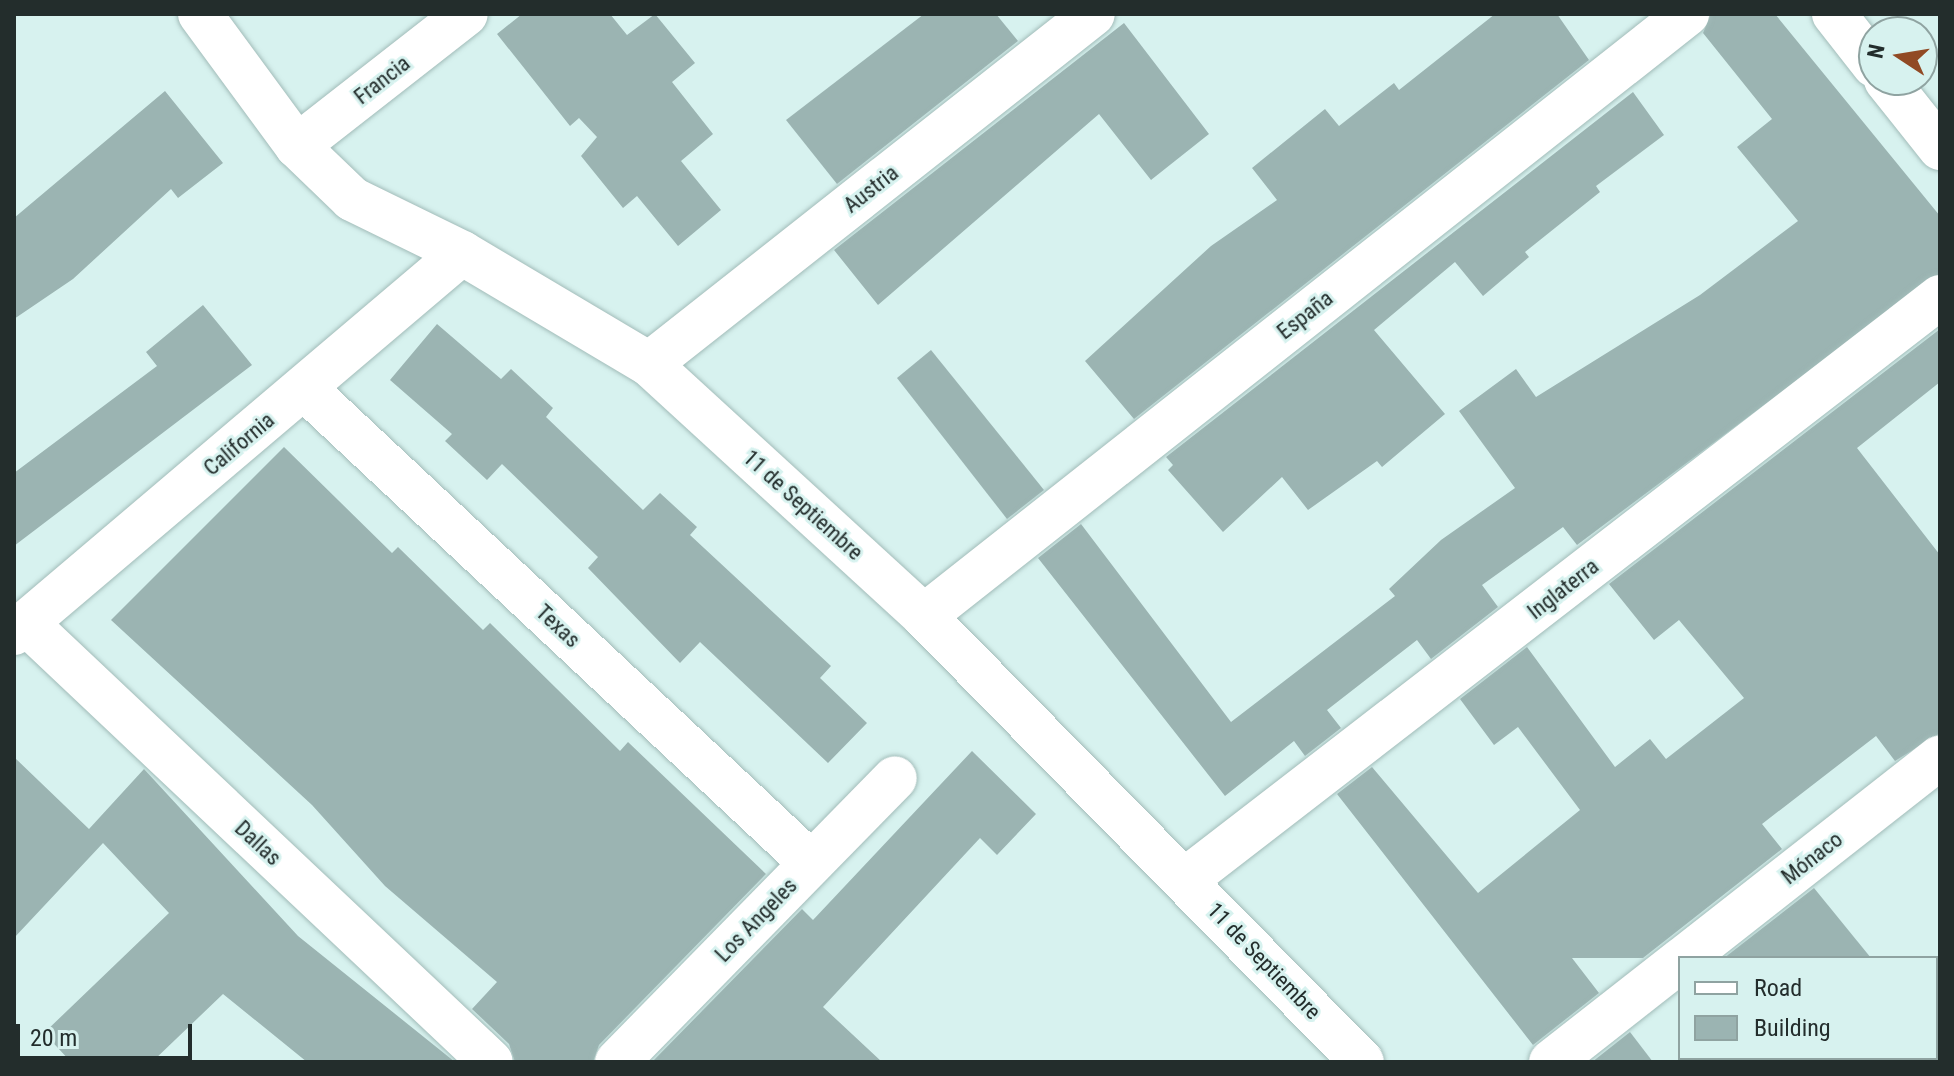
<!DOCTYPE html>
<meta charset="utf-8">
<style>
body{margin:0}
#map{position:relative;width:1954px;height:1076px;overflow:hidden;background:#d7f2ef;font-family:"Roboto Condensed",sans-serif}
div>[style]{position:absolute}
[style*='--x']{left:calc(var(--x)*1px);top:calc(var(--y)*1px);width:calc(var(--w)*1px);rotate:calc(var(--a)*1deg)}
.building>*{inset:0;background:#9bb4b2}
.roads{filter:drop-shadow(0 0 2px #a2bcb9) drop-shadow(0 0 2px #a2bcb9)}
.street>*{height:44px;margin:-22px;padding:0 22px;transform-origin:22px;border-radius:22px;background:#fff}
.secondary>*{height:44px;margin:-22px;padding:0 22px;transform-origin:22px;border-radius:22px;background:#fff}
span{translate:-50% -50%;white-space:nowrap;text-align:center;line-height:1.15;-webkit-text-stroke:6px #d7f2ef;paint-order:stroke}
.street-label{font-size:22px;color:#232d2c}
.frame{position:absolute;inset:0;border:16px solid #232d2c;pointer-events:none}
.legend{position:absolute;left:1678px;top:956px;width:260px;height:104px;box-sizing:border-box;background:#d7f2ef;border:2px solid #8fa3a1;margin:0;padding:10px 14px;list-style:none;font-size:24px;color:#232d2c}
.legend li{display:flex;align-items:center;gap:16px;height:40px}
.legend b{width:40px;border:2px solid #8fa3a1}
.north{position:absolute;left:1858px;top:16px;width:80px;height:80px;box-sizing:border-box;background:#d7f2ef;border:2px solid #8fa3a1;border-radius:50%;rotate:282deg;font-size:22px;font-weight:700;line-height:32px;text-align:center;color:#232d2c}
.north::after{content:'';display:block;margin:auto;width:28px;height:36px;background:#914a24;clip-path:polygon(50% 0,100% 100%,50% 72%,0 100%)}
.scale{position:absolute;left:16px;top:1024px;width:176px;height:36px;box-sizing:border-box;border:4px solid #232d2c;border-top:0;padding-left:10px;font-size:24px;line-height:28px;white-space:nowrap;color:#232d2c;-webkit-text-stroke:6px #d7f2ef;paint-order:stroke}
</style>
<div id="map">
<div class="building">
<div style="clip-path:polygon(522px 14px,610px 14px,627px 35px,655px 14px,695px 63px,672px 82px,713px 134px,681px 161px,721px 210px,678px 246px,637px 196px,623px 208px,581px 156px,597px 137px,579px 118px,570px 126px,497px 34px)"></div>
<div style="clip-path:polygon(924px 14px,996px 14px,1018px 41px,837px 184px,786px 120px)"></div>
<div style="clip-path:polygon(1495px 14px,1557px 14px,1589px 60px,1134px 419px,1085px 361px,1211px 246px,1277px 200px,1252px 168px,1325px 109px,1339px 126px,1394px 83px,1399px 90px)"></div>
<div style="clip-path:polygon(1711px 14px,1775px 14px,1940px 216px,1940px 273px,1577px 545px,1563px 527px,1482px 585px,1498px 607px,1431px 659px,1417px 640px,1327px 710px,1341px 728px,1305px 756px,1294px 741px,1225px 796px,1038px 558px,1081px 524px,1231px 722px,1395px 596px,1389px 589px,1441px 540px,1515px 488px,1459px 411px,1516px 369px,1536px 397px,1700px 295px,1798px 221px,1737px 147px,1772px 119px,1703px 33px)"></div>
<div style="clip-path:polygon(1124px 23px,1209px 134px,1151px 180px,1099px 114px,878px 305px,834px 250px)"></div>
<div style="clip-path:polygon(165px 91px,223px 163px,178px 198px,171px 189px,73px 279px,14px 319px,14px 218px)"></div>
<div style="clip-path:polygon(1633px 92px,1664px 135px,1596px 186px,1600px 192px,1525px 252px,1529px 257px,1483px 296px,1455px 262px,1374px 330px,1445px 414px,1382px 467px,1377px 461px,1308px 510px,1282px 477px,1223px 532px,1168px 470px,1173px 465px,1166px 457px)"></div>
<div style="clip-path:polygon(203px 305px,252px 365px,14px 546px,14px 473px,157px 366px,146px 352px)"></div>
<div style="clip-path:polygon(437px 324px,501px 379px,511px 369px,553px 408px,546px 417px,643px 510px,660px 493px,697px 527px,690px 535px,831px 666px,820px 678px,867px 723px,828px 763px,700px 642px,680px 663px,588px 568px,598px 557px,502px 464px,487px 480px,445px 441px,452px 434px,390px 380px)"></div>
<div style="clip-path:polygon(1940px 329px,1940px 382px,1857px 448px,1940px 555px,1940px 733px,1895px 761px,1876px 736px,1762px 824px,1782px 849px,1643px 958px,1572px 958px,1599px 993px,1533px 1045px,1337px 794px,1372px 767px,1478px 893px,1580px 810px,1518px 727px,1494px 745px,1460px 699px,1527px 647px,1615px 767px,1650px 739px,1666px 759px,1744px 698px,1679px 620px,1654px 640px,1609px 584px)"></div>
<div style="clip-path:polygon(931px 350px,1044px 490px,1007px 519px,897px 378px)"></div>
<div style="clip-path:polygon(284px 447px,392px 553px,398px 547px,483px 630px,490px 623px,620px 751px,628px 742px,766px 874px,599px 1045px,593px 1062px,515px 1062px,509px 1044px,472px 1009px,497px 982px,385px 886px,312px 805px,111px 620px)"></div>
<div style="clip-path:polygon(972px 751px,1036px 814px,997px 855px,980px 838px,823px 1007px,882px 1062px,652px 1062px,802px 909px,813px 920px)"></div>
<div style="clip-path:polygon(14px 757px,89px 829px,144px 769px,298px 936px,455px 1062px,307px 1062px,223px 994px,152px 1062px,71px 1062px,44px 1033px,169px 913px,103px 843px,14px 938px)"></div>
<div style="clip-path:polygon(1814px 888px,1871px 958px,1724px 958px)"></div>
<div style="clip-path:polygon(1630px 1032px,1653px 1062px,1592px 1062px)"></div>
</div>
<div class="roads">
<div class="street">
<div style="--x:200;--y:14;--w:164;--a:53.7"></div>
<div style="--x:297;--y:146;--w:76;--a:43.9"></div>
<div style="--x:352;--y:199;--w:123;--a:26.1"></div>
<div style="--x:462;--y:253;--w:217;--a:30.7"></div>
<div style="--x:649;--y:364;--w:373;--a:42.5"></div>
<div style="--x:924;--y:616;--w:625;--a:45.52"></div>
<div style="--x:297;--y:146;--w:214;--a:-38"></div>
<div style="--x:649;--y:364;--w:565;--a:-38.25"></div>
<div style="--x:305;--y:389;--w:693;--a:43.13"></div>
<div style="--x:924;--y:616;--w:972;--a:-38.27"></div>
<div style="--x:26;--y:623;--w:639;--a:43.35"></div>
<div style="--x:14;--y:633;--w:587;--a:-40.31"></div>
<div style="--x:1185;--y:880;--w:954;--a:-37.67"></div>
<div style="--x:1684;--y:958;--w:325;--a:-38.1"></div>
<div style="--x:617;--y:1062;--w:397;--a:-45.6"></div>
<div style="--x:1551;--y:1062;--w:164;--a:-38.1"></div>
</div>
<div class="secondary">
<div style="--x:1834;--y:14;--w:65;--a:51.9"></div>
<div style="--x:1886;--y:80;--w:87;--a:51.5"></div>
</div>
</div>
<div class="street-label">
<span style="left:382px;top:80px;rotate:-38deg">Francia</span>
<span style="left:871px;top:189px;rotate:-38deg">Austria</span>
<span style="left:1305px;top:315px;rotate:-38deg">España</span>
<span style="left:239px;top:444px;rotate:-40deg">California</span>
<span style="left:803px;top:505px;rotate:42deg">11 de Septiembre</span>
<span style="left:1563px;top:589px;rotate:-38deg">Inglaterra</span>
<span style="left:558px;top:626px;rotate:43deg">Texas</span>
<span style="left:258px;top:843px;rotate:43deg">Dallas</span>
<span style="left:1812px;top:858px;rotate:-38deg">Mónaco</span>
<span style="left:756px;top:920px;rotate:-46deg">Los Angeles</span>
<span style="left:1264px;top:961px;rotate:46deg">11 de Septiembre</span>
</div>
<div class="frame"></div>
<ul class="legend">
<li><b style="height:10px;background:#fff"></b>Road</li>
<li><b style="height:22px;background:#9bb4b2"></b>Building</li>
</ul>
<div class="north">N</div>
<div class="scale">20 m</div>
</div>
